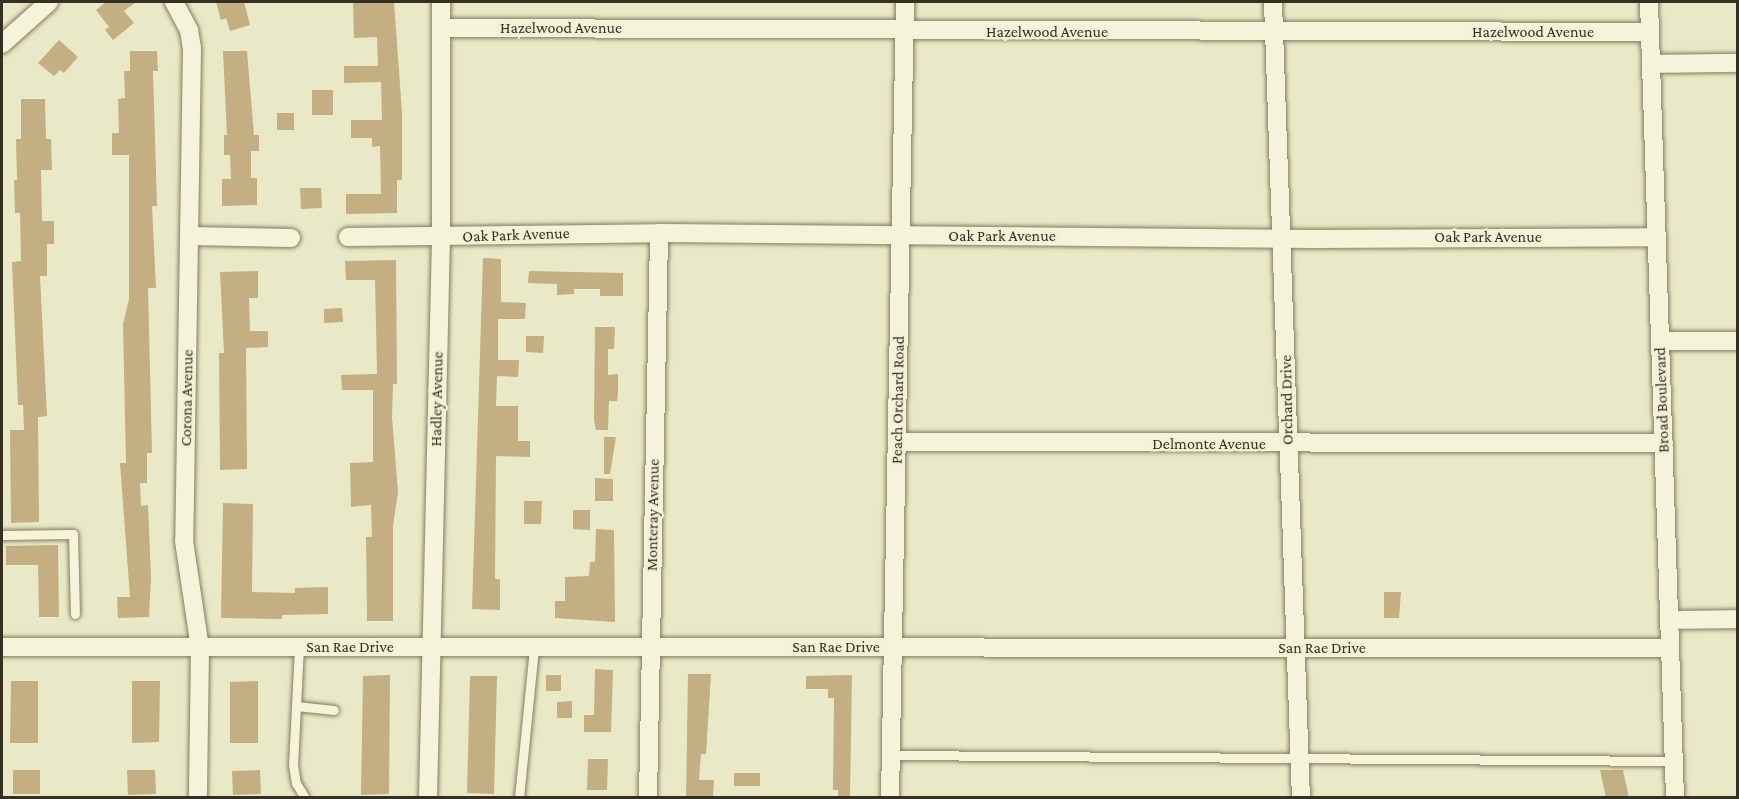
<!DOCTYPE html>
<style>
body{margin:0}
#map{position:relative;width:1739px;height:799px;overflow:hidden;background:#e9e9c7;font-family:"Crimson Pro",serif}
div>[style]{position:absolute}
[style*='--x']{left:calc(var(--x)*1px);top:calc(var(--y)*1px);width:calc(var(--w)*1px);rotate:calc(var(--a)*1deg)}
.building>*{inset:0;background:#c3af82}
.roads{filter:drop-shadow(0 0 2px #837c5f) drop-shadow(0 0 2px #837c5f)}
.service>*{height:9px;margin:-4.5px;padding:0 4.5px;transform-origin:4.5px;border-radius:4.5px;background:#f5f4da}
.minor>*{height:18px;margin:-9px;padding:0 9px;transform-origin:9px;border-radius:9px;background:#f5f4da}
span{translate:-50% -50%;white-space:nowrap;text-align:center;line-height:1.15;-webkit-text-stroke:5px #f2f1d6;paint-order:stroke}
.street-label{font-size:16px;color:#353021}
.frame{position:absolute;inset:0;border:3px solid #353021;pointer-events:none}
</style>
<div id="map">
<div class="building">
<div style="clip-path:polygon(106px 2px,136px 2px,124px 11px,134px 23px,113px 40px,105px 30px,109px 27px,96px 10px)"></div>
<div style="clip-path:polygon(216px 2px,244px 2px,250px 25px,230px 31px,226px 18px,221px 20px)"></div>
<div style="clip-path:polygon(353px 2px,394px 2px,402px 112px,402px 180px,397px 180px,397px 213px,346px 214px,346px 194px,381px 194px,380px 146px,372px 147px,372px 138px,351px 138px,351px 120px,382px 120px,381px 82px,344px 83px,344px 66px,378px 66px,377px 37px,354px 38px)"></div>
<div style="clip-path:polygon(59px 40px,78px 57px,64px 73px,60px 70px,54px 76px,38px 63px)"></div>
<div style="clip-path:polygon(130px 51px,157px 51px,158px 71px,153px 71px,157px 206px,152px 206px,156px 288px,148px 288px,152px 453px,147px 453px,147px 483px,140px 483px,141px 506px,148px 505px,151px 577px,149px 617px,118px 618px,117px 597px,130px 597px,120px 463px,126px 463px,123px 324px,129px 299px,129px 155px,112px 155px,112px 133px,119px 133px,118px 99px,125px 98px,124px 71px,130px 71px)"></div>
<div style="clip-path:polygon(223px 51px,247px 51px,254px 135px,259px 135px,259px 151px,251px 151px,251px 178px,257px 178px,257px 205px,222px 206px,222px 179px,231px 179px,230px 155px,224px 155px,224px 135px,227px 135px)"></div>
<div style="clip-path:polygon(312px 90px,333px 90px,333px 115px,312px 115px)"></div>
<div style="clip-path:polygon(21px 99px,45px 99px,46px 139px,51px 139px,52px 170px,41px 170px,42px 221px,54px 221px,54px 244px,47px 244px,47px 276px,40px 276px,47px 416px,38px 417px,39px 522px,11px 523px,10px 430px,24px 430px,23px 405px,18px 405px,12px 262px,21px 261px,20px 213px,15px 213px,14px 180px,17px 180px,16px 139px,21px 139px)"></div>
<div style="clip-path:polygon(277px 113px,294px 113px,294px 130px,277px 130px)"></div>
<div style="clip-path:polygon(300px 188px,321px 188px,322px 208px,301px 209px)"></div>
<div style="clip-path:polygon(483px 258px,501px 259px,501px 302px,526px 303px,525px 319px,498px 319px,498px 360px,519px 360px,518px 377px,497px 376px,496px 406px,518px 406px,518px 441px,530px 441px,530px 457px,496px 456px,495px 579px,500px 579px,500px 610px,472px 609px)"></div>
<div style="clip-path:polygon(396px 260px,397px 384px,393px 384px,392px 417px,398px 492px,393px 526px,393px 621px,367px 621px,366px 537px,372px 537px,371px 505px,351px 507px,350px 463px,373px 462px,373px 390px,342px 390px,341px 375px,377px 374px,375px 280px,346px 280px,345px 261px)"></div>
<div style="clip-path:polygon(258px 271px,258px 298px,249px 298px,250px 331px,268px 331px,268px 347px,246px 348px,247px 469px,220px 470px,219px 353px,224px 353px,220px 272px)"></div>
<div style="clip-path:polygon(529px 271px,623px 273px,623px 296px,600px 296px,600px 289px,574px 289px,574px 294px,557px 295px,557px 284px,528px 283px)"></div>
<div style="clip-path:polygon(342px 308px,343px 322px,324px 323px,324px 309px)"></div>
<div style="clip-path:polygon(595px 327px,615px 327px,614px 349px,608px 349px,608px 375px,618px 374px,618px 395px,617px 401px,609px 401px,608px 430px,596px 430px,594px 420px)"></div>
<div style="clip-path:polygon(526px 336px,544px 336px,543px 353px,526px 352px)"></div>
<div style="clip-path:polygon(604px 437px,616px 437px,610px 474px,604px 474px)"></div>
<div style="clip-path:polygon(595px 478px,613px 479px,613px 501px,595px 501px)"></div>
<div style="clip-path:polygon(524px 501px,542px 501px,541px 524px,524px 524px)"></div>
<div style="clip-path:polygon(223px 503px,253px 504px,252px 592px,295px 593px,295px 588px,328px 587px,328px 614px,282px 615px,282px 619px,221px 618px)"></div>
<div style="clip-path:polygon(573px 510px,590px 510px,590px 530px,573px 529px)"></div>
<div style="clip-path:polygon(596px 529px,614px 530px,615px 622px,555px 618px,555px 601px,565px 601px,565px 577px,589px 576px,590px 562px,595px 562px)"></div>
<div style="clip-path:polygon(58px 545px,59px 617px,39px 617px,38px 565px,6px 565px,6px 546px)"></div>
<div style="clip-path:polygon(1384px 592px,1401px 592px,1399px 618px,1384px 618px)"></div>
<div style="clip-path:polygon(595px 669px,613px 670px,611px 732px,584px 732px,584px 715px,594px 715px)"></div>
<div style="clip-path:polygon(688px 674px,711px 674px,706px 754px,701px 754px,699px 780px,714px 780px,713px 797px,686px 798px)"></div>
<div style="clip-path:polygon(390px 675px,389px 794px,361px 795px,363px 676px)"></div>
<div style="clip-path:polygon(546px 675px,561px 675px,561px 691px,546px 691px)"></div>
<div style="clip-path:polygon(852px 675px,850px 797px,838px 796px,838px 790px,833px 790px,834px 698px,828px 698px,828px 689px,806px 689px,806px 676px)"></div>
<div style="clip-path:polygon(470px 676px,497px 676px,494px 794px,467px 793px)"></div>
<div style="clip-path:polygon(11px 681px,38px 681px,38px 743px,10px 743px)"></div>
<div style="clip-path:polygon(132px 681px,160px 681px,159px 742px,132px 743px)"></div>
<div style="clip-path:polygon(258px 681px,258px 743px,230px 743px,230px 682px)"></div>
<div style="clip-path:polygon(572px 701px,572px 718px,557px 718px,557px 702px)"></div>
<div style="clip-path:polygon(588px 759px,608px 759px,607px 790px,587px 790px)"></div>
<div style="clip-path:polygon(13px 770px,40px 770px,40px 794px,13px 794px)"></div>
<div style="clip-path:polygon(127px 770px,155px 770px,156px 794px,128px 795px)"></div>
<div style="clip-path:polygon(260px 770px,261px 794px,233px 795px,232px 771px)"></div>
<div style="clip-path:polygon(1600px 770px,1623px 770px,1629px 798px,1606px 798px)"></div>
<div style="clip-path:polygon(734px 773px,760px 773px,760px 786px,734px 786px)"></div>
</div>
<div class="roads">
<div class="service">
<div style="--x:2;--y:535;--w:71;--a:-0.8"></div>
<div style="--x:73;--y:534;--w:80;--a:88.6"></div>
<div style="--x:299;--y:647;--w:118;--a:92.9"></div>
<div style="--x:293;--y:765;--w:18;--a:81"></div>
<div style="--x:296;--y:783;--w:17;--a:59"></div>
<div style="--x:296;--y:706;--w:38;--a:6"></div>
<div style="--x:892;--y:755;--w:782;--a:0.44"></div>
<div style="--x:519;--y:798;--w:152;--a:-84.3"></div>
</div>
<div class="minor">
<div style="--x:174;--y:2;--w:32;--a:62"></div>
<div style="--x:189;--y:30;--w:18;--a:81"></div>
<div style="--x:192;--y:48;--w:493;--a:90.9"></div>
<div style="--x:184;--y:541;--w:108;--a:81.5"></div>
<div style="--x:200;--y:648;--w:150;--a:90.8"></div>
<div style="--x:1273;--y:2;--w:796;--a:87.99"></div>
<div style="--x:1649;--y:2;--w:796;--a:88.13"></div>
<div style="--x:443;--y:28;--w:1207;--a:0.19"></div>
<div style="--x:2;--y:44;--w:63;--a:-41.8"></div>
<div style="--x:1651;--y:64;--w:87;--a:-0.7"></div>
<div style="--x:190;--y:236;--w:101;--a:1.1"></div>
<div style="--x:348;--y:237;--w:311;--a:-0.7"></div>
<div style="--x:659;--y:233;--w:655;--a:0.52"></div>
<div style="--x:1314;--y:239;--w:342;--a:-0.3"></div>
<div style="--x:1660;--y:341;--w:78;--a:0"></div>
<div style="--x:897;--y:442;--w:767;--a:0.07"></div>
<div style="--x:1670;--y:620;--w:68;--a:-0.8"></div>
<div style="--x:2;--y:647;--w:1668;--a:0.03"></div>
<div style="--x:428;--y:798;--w:561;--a:-88.67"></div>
<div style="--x:441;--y:237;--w:235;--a:-90"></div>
<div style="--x:648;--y:798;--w:565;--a:-88.88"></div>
<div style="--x:890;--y:798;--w:796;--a:-88.92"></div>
</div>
</div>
<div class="street-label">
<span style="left:561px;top:28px">Hazelwood Avenue</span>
<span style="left:1047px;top:32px">Hazelwood Avenue</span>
<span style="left:1533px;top:32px">Hazelwood Avenue</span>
<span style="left:516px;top:235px;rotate:-2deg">Oak Park Avenue</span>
<span style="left:1002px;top:236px">Oak Park Avenue</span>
<span style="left:1488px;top:237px">Oak Park Avenue</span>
<span style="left:187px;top:398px;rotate:-89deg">Corona Avenue</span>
<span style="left:437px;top:399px;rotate:-89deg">Hadley Avenue</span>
<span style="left:898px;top:400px;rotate:-89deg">Peach Orchard Road</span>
<span style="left:1287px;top:400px;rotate:-91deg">Orchard Drive</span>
<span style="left:1662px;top:400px;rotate:-92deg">Broad Boulevard</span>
<span style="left:1209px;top:444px">Delmonte Avenue</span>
<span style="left:653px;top:515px;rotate:-89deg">Monteray Avenue</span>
<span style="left:350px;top:647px">San Rae Drive</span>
<span style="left:836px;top:647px">San Rae Drive</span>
<span style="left:1322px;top:648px">San Rae Drive</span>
</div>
<div class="frame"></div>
</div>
